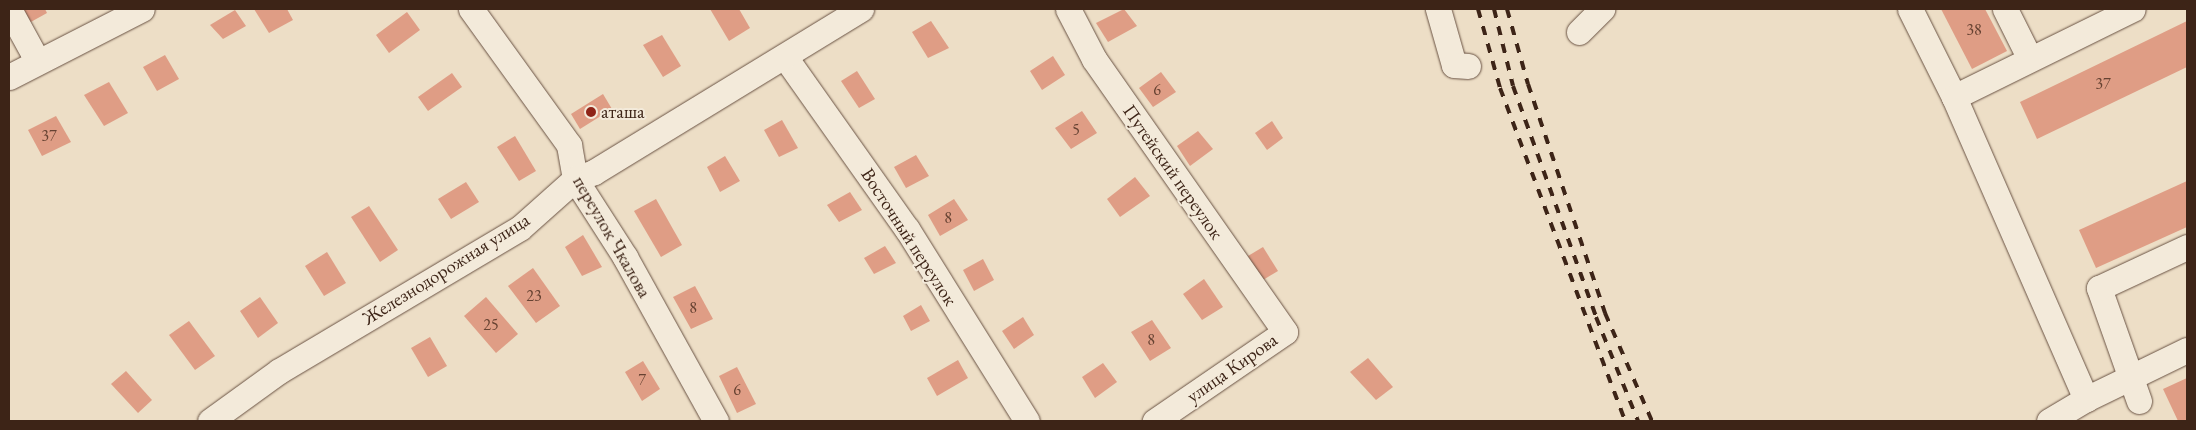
<!DOCTYPE html>
<meta charset="utf-8">
<style>
body{margin:0}
#map{position:relative;width:2196px;height:430px;overflow:hidden;background:#eddec6;font-family:"EB Garamond",serif}
div>[style]{position:absolute}
[style*='--x']{left:calc(var(--x)*1px);top:calc(var(--y)*1px);width:calc(var(--w)*1px);rotate:calc(var(--a)*1deg)}
.building>*{inset:0;background:#df9d85}
.roads{filter:drop-shadow(0 0 1px #695243) drop-shadow(0 0 1px #695243)}
.minor>*{height:25px;margin:-12.5px;padding:0 12.5px;transform-origin:12.5px;border-radius:12.5px;background:#f3eada}
.rail>*{height:4px;margin-top:-2px;transform-origin:0;background:repeating-linear-gradient(90deg,#3d2417 0 9px,transparent 0 18px)}
.dots>*{width:14px;height:14px;translate:-50% -50%;box-sizing:border-box;border:2px solid #f3eada;border-radius:50%}
span{translate:-50% -50%;white-space:nowrap;text-align:center;line-height:1.15;-webkit-text-stroke:4px #f3eada;paint-order:stroke}
.number-label{font-size:16px;color:#664232}
.number-label span{-webkit-text-stroke-width:0}
.poi-label{font-size:19px;color:#3d2417}
.left{translate:0 -50%;text-align:left}
.street-label{font-size:19px;color:#3d2417}
.frame{position:absolute;inset:0;border:10px solid #3d2417;pointer-events:none}
</style>
<div id="map">
<div class="building">
<div style="clip-path:polygon(21px 9px,45px 9px,47px 13px,29px 23px)"></div>
<div style="clip-path:polygon(254px 9px,287px 9px,293px 20px,269px 33px)"></div>
<div style="clip-path:polygon(710px 9px,739px 9px,750px 28px,729px 41px)"></div>
<div style="clip-path:polygon(1124px 9px,1137px 26px,1108px 42px,1096px 23px)"></div>
<div style="clip-path:polygon(1941px 9px,1985px 9px,2007px 51px,1972px 69px)"></div>
<div style="clip-path:polygon(235px 10px,246px 26px,223px 39px,210px 25px)"></div>
<div style="clip-path:polygon(407px 12px,420px 30px,389px 53px,376px 35px)"></div>
<div style="clip-path:polygon(931px 21px,949px 48px,928px 58px,912px 32px)"></div>
<div style="clip-path:polygon(2187px 21px,2187px 67px,2037px 139px,2020px 102px)"></div>
<div style="clip-path:polygon(662px 35px,681px 66px,663px 77px,643px 45px)"></div>
<div style="clip-path:polygon(165px 55px,179px 79px,157px 91px,143px 67px)"></div>
<div style="clip-path:polygon(1053px 56px,1065px 75px,1042px 90px,1030px 71px)"></div>
<div style="clip-path:polygon(857px 71px,875px 99px,859px 108px,841px 81px)"></div>
<div style="clip-path:polygon(1161px 72px,1176px 92px,1153px 107px,1139px 88px)"></div>
<div style="clip-path:polygon(452px 73px,462px 87px,428px 111px,418px 97px)"></div>
<div style="clip-path:polygon(109px 82px,128px 113px,104px 126px,84px 95px)"></div>
<div style="clip-path:polygon(603px 94px,612px 109px,580px 129px,571px 114px)"></div>
<div style="clip-path:polygon(1082px 111px,1097px 133px,1071px 149px,1055px 128px)"></div>
<div style="clip-path:polygon(56px 116px,71px 142px,42px 156px,28px 130px)"></div>
<div style="clip-path:polygon(782px 120px,798px 148px,779px 157px,764px 130px)"></div>
<div style="clip-path:polygon(1272px 121px,1283px 138px,1267px 150px,1255px 133px)"></div>
<div style="clip-path:polygon(1198px 131px,1213px 149px,1190px 166px,1177px 146px)"></div>
<div style="clip-path:polygon(515px 136px,536px 171px,519px 181px,497px 147px)"></div>
<div style="clip-path:polygon(916px 155px,929px 176px,906px 188px,894px 167px)"></div>
<div style="clip-path:polygon(725px 156px,740px 181px,720px 192px,707px 167px)"></div>
<div style="clip-path:polygon(1135px 177px,1150px 196px,1120px 217px,1107px 199px)"></div>
<div style="clip-path:polygon(2187px 181px,2187px 227px,2096px 268px,2079px 230px)"></div>
<div style="clip-path:polygon(466px 182px,479px 202px,451px 219px,438px 199px)"></div>
<div style="clip-path:polygon(850px 192px,862px 210px,839px 222px,827px 205px)"></div>
<div style="clip-path:polygon(656px 199px,682px 245px,661px 257px,634px 211px)"></div>
<div style="clip-path:polygon(954px 199px,968px 220px,940px 236px,928px 215px)"></div>
<div style="clip-path:polygon(369px 206px,398px 250px,380px 262px,351px 217px)"></div>
<div style="clip-path:polygon(583px 235px,602px 267px,582px 276px,565px 247px)"></div>
<div style="clip-path:polygon(885px 246px,896px 263px,874px 274px,864px 258px)"></div>
<div style="clip-path:polygon(1263px 247px,1278px 271px,1263px 280px,1248px 256px)"></div>
<div style="clip-path:polygon(327px 252px,346px 283px,324px 296px,305px 266px)"></div>
<div style="clip-path:polygon(983px 259px,994px 280px,974px 291px,963px 270px)"></div>
<div style="clip-path:polygon(533px 268px,560px 306px,536px 323px,508px 286px)"></div>
<div style="clip-path:polygon(1204px 279px,1223px 307px,1202px 320px,1183px 294px)"></div>
<div style="clip-path:polygon(695px 286px,713px 319px,691px 329px,673px 297px)"></div>
<div style="clip-path:polygon(260px 297px,278px 323px,258px 338px,240px 311px)"></div>
<div style="clip-path:polygon(486px 297px,518px 334px,496px 353px,464px 316px)"></div>
<div style="clip-path:polygon(921px 305px,930px 321px,911px 331px,903px 316px)"></div>
<div style="clip-path:polygon(1023px 317px,1034px 335px,1014px 349px,1002px 331px)"></div>
<div style="clip-path:polygon(1152px 320px,1171px 348px,1150px 361px,1131px 332px)"></div>
<div style="clip-path:polygon(189px 321px,215px 356px,195px 370px,169px 335px)"></div>
<div style="clip-path:polygon(430px 337px,447px 366px,428px 377px,411px 348px)"></div>
<div style="clip-path:polygon(1368px 358px,1393px 387px,1376px 400px,1350px 372px)"></div>
<div style="clip-path:polygon(958px 360px,968px 378px,937px 396px,927px 378px)"></div>
<div style="clip-path:polygon(643px 361px,660px 389px,642px 401px,625px 372px)"></div>
<div style="clip-path:polygon(1103px 363px,1117px 382px,1095px 398px,1082px 377px)"></div>
<div style="clip-path:polygon(737px 367px,756px 404px,737px 413px,719px 376px)"></div>
<div style="clip-path:polygon(126px 371px,152px 400px,138px 413px,111px 384px)"></div>
<div style="clip-path:polygon(2187px 378px,2187px 421px,2178px 421px,2163px 389px)"></div>
</div>
<div class="roads">
<div class="minor">
<div style="--x:9;--y:9;--w:60;--a:61.3"></div>
<div style="--x:471;--y:9;--w:168;--a:54.2"></div>
<div style="--x:569;--y:145;--w:35;--a:80"></div>
<div style="--x:575;--y:179;--w:93;--a:57.3"></div>
<div style="--x:625;--y:257;--w:188;--a:61"></div>
<div style="--x:1068;--y:9;--w:56;--a:62.5"></div>
<div style="--x:1094;--y:59;--w:333;--a:55"></div>
<div style="--x:1285;--y:332;--w:158;--a:145.6"></div>
<div style="--x:1438;--y:9;--w:58;--a:74.1"></div>
<div style="--x:1454;--y:65;--w:14;--a:4"></div>
<div style="--x:1910;--y:9;--w:98;--a:63.4"></div>
<div style="--x:1954;--y:97;--w:330;--a:66.4"></div>
<div style="--x:2005;--y:9;--w:54;--a:63.4"></div>
<div style="--x:1579;--y:32;--w:33;--a:-45"></div>
<div style="--x:785;--y:57;--w:211;--a:54.7"></div>
<div style="--x:907;--y:229;--w:226;--a:58"></div>
<div style="--x:9;--y:77;--w:149;--a:-27.1"></div>
<div style="--x:1954;--y:97;--w:199;--a:-26.2"></div>
<div style="--x:2139;--y:401;--w:120;--a:-109.5"></div>
<div style="--x:2099;--y:288;--w:97;--a:-25"></div>
<div style="--x:210;--y:421;--w:85;--a:-35.9"></div>
<div style="--x:279;--y:371;--w:280;--a:-30.7"></div>
<div style="--x:520;--y:228;--w:74;--a:-41.7"></div>
<div style="--x:575;--y:179;--w:20;--a:-20"></div>
<div style="--x:594;--y:172;--w:313;--a:-31.4"></div>
<div style="--x:2049;--y:421;--w:43;--a:-30.7"></div>
<div style="--x:2086;--y:399;--w:112;--a:-25.9"></div>
</div>
</div>
<div class="rail">
<div style="--x:1478;--y:9;--w:82;--a:74.4"></div>
<div style="--x:1500;--y:88;--w:356;--a:69.4"></div>
<div style="--x:1494;--y:9;--w:79;--a:76.1"></div>
<div style="--x:1513;--y:86;--w:245;--a:70.2"></div>
<div style="--x:1596;--y:317;--w:112;--a:68"></div>
<div style="--x:1507;--y:9;--w:78;--a:74.4"></div>
<div style="--x:1528;--y:84;--w:242;--a:71.4"></div>
<div style="--x:1605;--y:313;--w:118;--a:66.5"></div>
</div>
<div class="dots">
<div style="left:591px;top:112px;background:#8f2418"></div>
</div>
<div class="number-label">
<span style="left:1974px;top:30px">38</span>
<span style="left:2103px;top:84px">37</span>
<span style="left:1157px;top:90px">6</span>
<span style="left:1076px;top:130px">5</span>
<span style="left:49px;top:136px">37</span>
<span style="left:948px;top:218px">8</span>
<span style="left:534px;top:296px">23</span>
<span style="left:693px;top:308px">8</span>
<span style="left:491px;top:325px">25</span>
<span style="left:1151px;top:340px">8</span>
<span style="left:642px;top:380px">7</span>
<span style="left:737px;top:390px">6</span>
</div>
<div class="poi-label">
<span class="left" style="left:601px;top:112px">аташа</span>
</div>
<div class="street-label">
<span style="left:1173px;top:172px;rotate:55deg">Путейский переулок</span>
<span style="left:612px;top:237px;rotate:60deg">переулок Чкалова</span>
<span style="left:909px;top:237px;rotate:57deg">Восточный переулок</span>
<span style="left:446px;top:269px;rotate:-32deg">Железнодорожная улица</span>
<span style="left:1232px;top:368px;rotate:-35deg">улица Кирова</span>
</div>
<div class="frame"></div>
</div>
